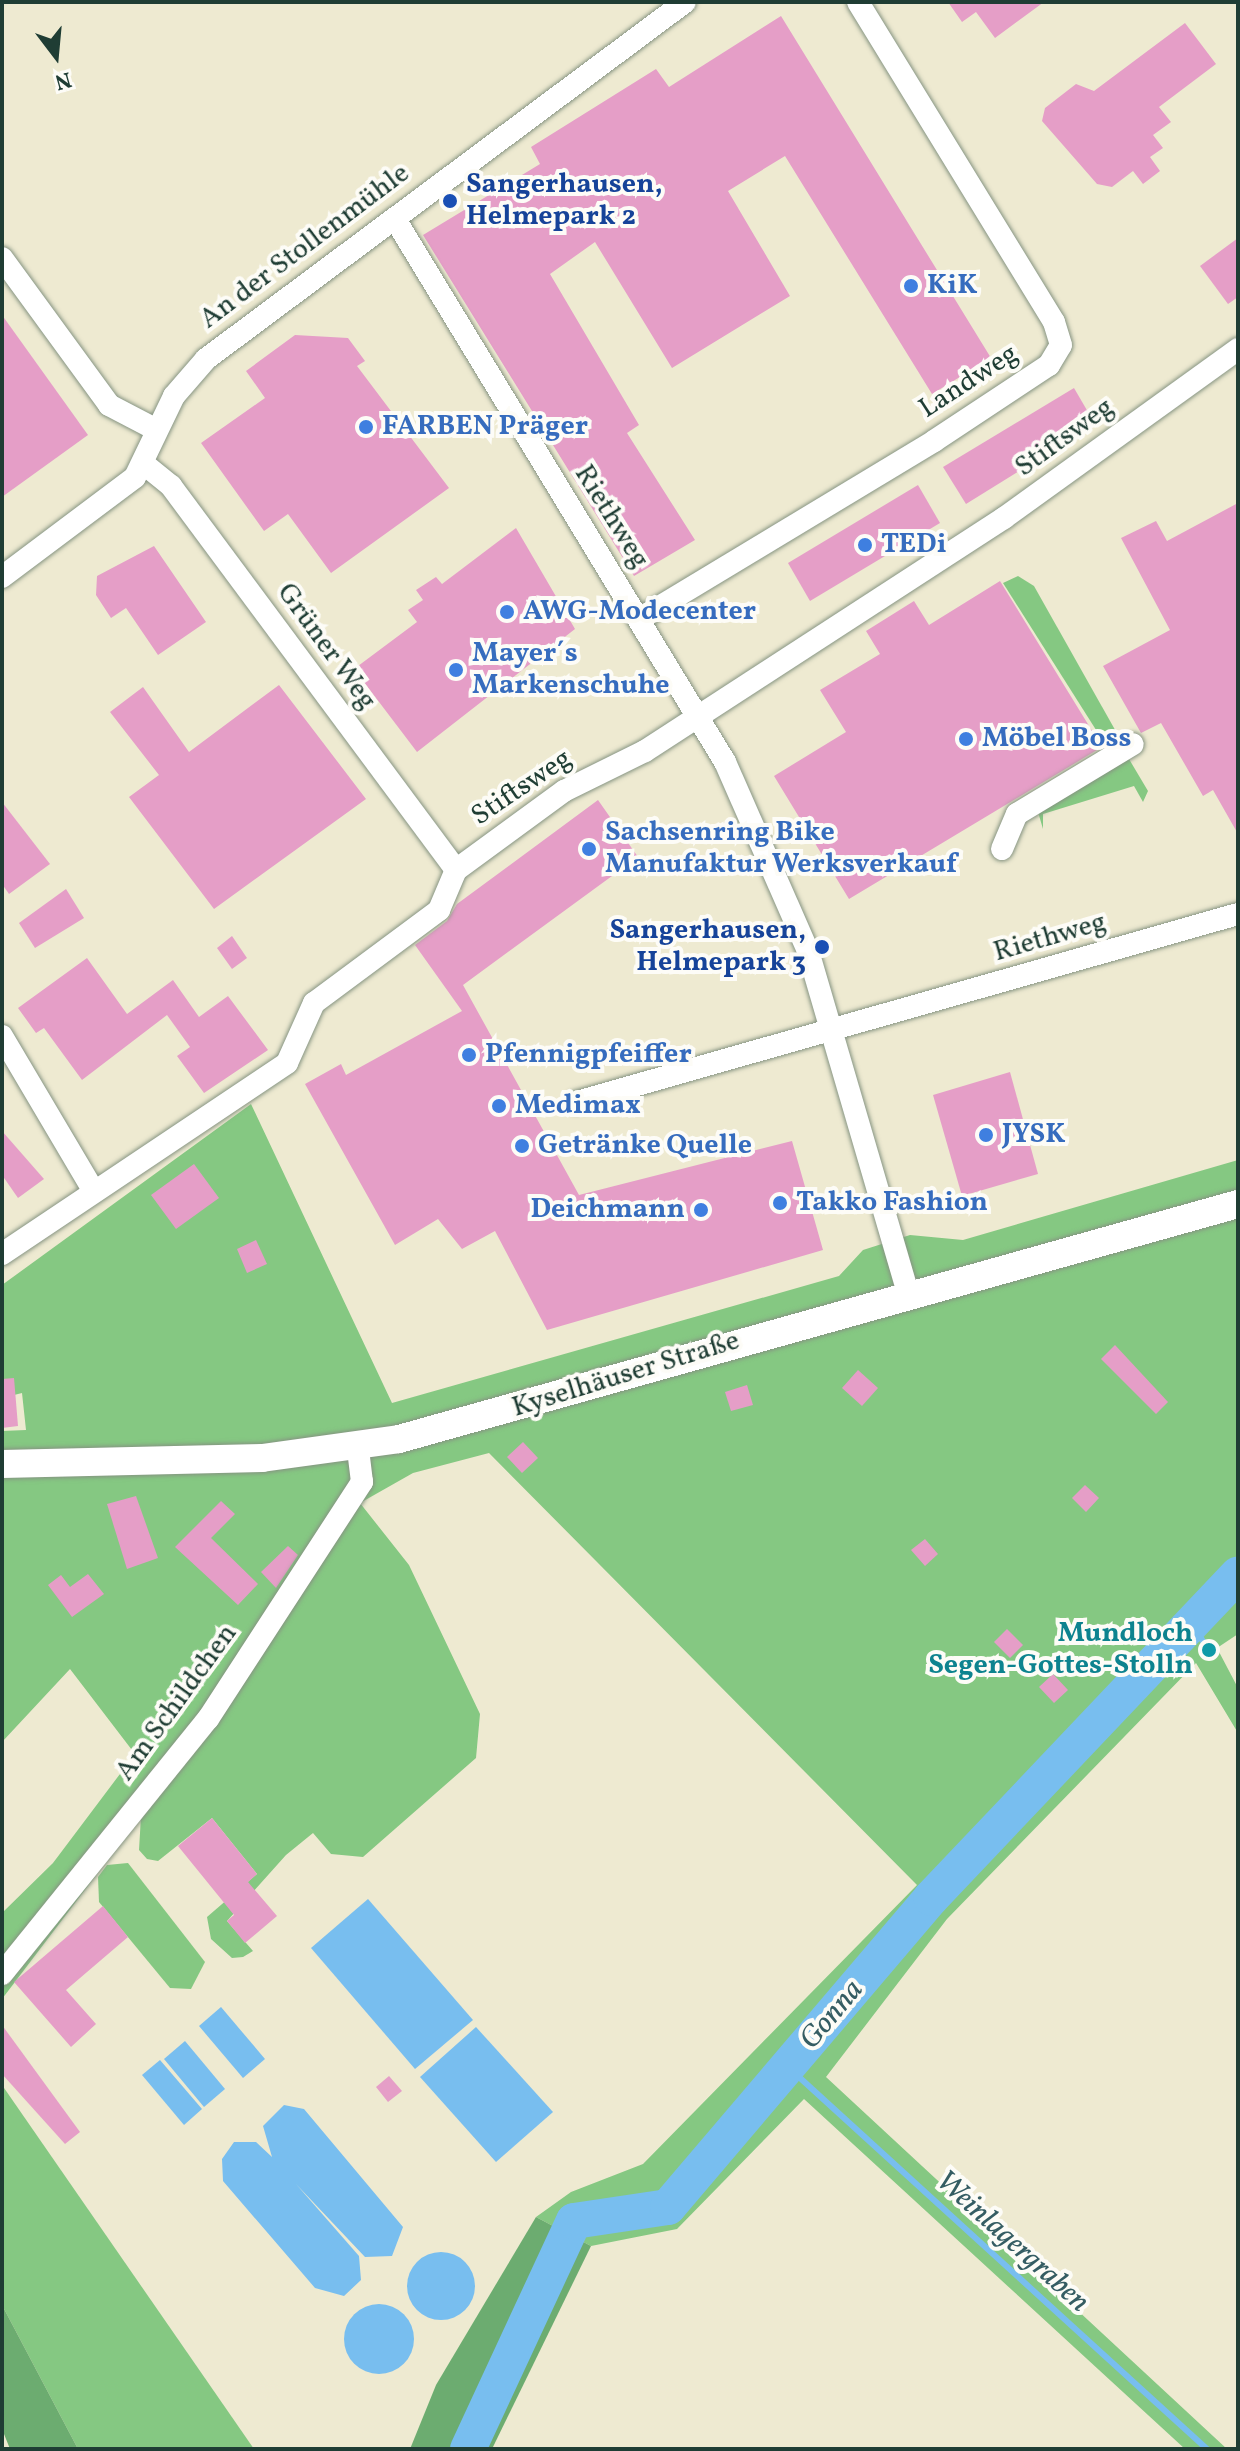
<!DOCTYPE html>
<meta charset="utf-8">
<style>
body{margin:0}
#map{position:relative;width:1240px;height:2451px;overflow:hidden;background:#eeead1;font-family:Vollkorn,serif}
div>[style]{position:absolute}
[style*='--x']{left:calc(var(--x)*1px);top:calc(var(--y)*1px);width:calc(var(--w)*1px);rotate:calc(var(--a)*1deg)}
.green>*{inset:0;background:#85c882}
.forest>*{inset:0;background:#6cac70}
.water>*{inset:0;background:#78beef}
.round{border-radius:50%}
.stream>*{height:6px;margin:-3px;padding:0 3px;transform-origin:3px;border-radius:3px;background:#78beef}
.river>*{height:36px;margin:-18px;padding:0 18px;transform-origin:18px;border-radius:18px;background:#78beef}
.building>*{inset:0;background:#e59ec7}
.roads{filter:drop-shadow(0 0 2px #869482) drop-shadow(0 0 2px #869482)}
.minor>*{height:22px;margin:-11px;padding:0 11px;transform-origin:11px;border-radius:11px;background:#fff}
.major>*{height:28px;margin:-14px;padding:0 14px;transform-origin:14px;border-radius:14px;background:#fff}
.dots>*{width:22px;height:22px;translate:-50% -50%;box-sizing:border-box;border:4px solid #fdfcf7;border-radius:50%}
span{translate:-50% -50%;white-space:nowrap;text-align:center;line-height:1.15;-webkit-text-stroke:8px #fdfcf7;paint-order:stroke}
.transit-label{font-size:28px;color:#164399;font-weight:700}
.left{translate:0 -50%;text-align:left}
.right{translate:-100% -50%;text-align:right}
.street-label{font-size:28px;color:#1f3d34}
.shop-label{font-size:28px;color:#366cbe;font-weight:700}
.culture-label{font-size:28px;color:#0d838f;font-weight:700}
.water-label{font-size:30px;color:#355d63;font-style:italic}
.frame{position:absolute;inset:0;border:4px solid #1f3d34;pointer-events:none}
.north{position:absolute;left:16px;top:16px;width:80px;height:80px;-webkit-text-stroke:6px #fdfcf7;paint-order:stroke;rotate:164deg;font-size:22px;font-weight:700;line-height:32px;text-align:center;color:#1f3d34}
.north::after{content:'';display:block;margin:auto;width:28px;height:36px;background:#1f3d34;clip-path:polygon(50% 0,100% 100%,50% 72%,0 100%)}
</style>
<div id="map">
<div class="green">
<div style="clip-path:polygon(1018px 576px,1034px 586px,1123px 744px,1110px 752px,1003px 583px)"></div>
<div style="clip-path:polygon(1129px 759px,1148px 791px,1143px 802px,1134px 786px,1043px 814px,1043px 829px,1038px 812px)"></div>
<div style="clip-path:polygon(251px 1104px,392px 1403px,839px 1276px,863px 1250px,910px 1235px,963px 1240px,1238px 1160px,1238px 1634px,1217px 1648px,1238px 1688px,1238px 1733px,1196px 1663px,947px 1919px,826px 2077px,1227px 2449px,1185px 2449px,804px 2099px,677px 2229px,591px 2246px,536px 2217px,571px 2192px,643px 2164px,917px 1885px,489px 1453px,413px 1473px,360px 1503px,409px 1565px,480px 1714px,476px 1758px,363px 1857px,331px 1854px,313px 1833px,286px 1855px,227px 1921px,253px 1951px,243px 1957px,232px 1958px,211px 1939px,207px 1917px,257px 1874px,212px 1818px,158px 1861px,147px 1859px,139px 1850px,141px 1816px,2px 1999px,2px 1913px,53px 1863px,135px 1754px,70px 1669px,2px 1742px,2px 1431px,26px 1430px,22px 1393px,2px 1398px,2px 1285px)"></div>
<div style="clip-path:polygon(128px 1863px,205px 1962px,191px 1989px,170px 1988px,99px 1902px,98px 1877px,107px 1865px)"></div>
<div style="clip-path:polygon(2px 2085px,254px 2449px,78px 2449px,2px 2305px)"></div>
</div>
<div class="forest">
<div style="clip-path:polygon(536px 2217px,591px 2246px,492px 2449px,410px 2449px,436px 2385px)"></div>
<div style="clip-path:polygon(2px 2305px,78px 2449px,10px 2449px,2px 2429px)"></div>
</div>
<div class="water">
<div style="clip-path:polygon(368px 1899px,473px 2020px,415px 2069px,311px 1948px)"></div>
<div style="clip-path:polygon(221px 2007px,265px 2059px,243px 2078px,199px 2026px)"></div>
<div style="clip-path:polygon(476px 2027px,553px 2112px,496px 2162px,420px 2077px)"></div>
<div style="clip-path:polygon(185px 2041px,225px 2089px,204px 2107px,164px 2059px)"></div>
<div style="clip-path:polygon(160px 2060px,202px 2109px,184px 2125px,142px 2075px)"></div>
<div style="clip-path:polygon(284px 2105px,304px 2109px,403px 2227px,392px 2256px,365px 2257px,296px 2184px,359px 2256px,361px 2280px,344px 2296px,315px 2288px,223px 2181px,222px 2159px,234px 2142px,256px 2142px,272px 2157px,263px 2126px)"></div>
<div class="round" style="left:407px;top:2252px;width:68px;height:68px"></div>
<div class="round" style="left:344px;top:2304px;width:70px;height:70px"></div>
</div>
<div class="stream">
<div style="--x:1191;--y:1622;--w:31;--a:58"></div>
<div style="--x:788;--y:2067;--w:567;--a:42.36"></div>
</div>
<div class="river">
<div style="--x:468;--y:2449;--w:251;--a:-65.1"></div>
<div style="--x:574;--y:2221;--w:95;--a:-8.5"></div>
<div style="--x:668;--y:2207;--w:406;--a:-49.6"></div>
<div style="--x:931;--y:1898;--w:446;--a:-46.5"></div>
</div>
<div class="building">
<div style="clip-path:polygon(948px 2px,1044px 2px,995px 38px,976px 12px,962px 22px)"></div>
<div style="clip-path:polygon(781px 16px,991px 358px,932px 394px,785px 156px,728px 191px,790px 296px,672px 368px,595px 242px,550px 274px,639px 425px,627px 433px,695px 540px,634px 576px,423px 235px,540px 164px,531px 147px,656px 69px,669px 87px)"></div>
<div style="clip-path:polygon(1185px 23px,1216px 64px,1159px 107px,1171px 122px,1153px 135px,1163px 148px,1150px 157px,1160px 171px,1143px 184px,1133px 171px,1112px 187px,1097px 184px,1042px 121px,1045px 108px,1076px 84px,1094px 91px)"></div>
<div style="clip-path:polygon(1238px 238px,1238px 297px,1228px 304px,1200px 266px)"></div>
<div style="clip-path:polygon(2px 315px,88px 435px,2px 497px)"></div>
<div style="clip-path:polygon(295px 335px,348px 338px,365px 361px,357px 366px,449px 488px,331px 573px,288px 514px,264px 531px,201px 443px,265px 398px,246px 371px)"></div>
<div style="clip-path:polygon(1074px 388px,1095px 424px,966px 504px,943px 467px)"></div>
<div style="clip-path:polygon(918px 485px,940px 523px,810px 601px,788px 563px)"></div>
<div style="clip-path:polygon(1238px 503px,1238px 834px,1213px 790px,1203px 796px,1161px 723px,1141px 733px,1103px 666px,1170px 630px,1121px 538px,1156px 521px,1167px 541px)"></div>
<div style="clip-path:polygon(516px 528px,575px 629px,417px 752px,354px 669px,417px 622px,408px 610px,423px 600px,416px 590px,436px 577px,442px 584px)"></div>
<div style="clip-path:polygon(154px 546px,206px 622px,158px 655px,126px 608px,111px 618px,96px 595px,97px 576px)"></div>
<div style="clip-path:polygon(1000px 581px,1102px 747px,849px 899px,774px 776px,846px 732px,820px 690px,880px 654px,866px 631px,914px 601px,929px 625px)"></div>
<div style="clip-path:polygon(279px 685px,366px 799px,214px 909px,129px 797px,159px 775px,110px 712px,143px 687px,189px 752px)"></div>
<div style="clip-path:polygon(598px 800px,638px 857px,463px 985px,579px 1195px,792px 1141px,823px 1250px,547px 1330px,495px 1231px,462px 1249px,438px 1219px,395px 1245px,305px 1084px,341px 1064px,346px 1075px,462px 1011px,415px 945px,447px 921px,457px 904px)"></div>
<div style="clip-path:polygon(2px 802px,50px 864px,9px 894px,2px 884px)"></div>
<div style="clip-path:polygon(66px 889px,84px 918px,35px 948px,19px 923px)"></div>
<div style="clip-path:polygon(232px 936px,247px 958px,232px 969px,217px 948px)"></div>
<div style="clip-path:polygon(87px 958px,127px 1014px,173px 980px,199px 1017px,228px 996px,268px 1050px,204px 1093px,177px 1056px,190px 1047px,167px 1015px,82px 1080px,44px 1028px,36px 1033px,18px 1008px)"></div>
<div style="clip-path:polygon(1010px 1072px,1038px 1174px,962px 1196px,933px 1095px)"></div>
<div style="clip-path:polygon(2px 1131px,44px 1179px,18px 1198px,2px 1175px)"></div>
<div style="clip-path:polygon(194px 1164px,219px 1198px,176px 1229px,151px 1195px)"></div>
<div style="clip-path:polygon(256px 1240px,267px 1264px,247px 1273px,237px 1249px)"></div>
<div style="clip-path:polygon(1115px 1345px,1168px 1402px,1156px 1414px,1101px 1359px)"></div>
<div style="clip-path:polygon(858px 1370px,878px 1388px,862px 1406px,842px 1388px)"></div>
<div style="clip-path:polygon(14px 1378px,18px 1426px,2px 1428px,2px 1379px)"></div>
<div style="clip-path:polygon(747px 1385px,753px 1405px,731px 1411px,725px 1392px)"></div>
<div style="clip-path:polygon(523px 1442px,538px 1458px,522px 1473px,507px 1457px)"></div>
<div style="clip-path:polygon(1085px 1485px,1099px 1498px,1086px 1512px,1072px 1498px)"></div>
<div style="clip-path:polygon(136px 1496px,158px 1558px,127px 1569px,107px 1504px)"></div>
<div style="clip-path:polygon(221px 1501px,235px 1514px,211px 1538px,258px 1584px,238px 1605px,175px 1547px)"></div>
<div style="clip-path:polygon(925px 1539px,938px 1554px,925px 1566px,911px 1550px)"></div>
<div style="clip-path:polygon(288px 1546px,298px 1555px,276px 1588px,261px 1572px)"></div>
<div style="clip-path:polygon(88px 1574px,104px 1594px,72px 1617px,48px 1585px,61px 1575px,70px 1587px)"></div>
<div style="clip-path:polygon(1007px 1629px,1023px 1645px,1010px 1658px,994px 1642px)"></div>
<div style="clip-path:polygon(1053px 1674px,1068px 1690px,1054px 1703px,1039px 1687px)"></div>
<div style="clip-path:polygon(212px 1818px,257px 1874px,248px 1882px,277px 1916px,245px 1943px,227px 1921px,234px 1915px,178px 1846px)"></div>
<div style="clip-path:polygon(103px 1906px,128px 1937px,66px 1990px,96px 2024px,71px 2047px,14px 1982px)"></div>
<div style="clip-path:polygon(2px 2025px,80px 2132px,65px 2144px,2px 2074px)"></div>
<div style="clip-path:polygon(389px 2076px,402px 2091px,388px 2102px,376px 2087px)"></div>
</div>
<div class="roads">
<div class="minor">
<div style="--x:395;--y:219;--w:635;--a:58.71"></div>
<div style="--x:725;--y:762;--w:206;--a:66.3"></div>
<div style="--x:808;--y:951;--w:355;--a:73.7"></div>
<div style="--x:2;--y:258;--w:182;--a:53.9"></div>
<div style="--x:109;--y:405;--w:54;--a:27.5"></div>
<div style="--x:144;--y:464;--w:35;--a:39"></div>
<div style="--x:171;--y:486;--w:478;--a:53.4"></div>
<div style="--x:2;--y:577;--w:166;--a:-36.9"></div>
<div style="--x:135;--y:477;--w:90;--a:-64.3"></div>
<div style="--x:174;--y:396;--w:49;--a:-49.1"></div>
<div style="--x:206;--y:359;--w:597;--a:-36.7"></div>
<div style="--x:641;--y:618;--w:342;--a:-31.1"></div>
<div style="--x:934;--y:441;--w:138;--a:-33.5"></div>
<div style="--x:1049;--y:365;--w:23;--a:-59"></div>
<div style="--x:1061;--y:345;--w:24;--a:-107"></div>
<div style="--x:1054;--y:322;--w:375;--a:-121.5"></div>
<div style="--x:1002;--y:849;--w:38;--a:-67"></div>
<div style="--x:1017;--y:814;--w:135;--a:-31.1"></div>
<div style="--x:2;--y:1036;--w:177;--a:59.4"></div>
<div style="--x:577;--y:1102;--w:687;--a:-15.88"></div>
<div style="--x:2;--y:1254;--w:343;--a:-33.8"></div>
<div style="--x:287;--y:1063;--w:66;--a:-65.8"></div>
<div style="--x:314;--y:1003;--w:156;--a:-36.6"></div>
<div style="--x:439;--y:910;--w:43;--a:-67"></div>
<div style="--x:456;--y:870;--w:134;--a:-36.2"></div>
<div style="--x:564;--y:791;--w:90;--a:-26.3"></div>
<div style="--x:645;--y:751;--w:428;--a:-33"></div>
<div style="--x:1004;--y:518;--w:289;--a:-35.8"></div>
<div style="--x:2;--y:1974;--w:328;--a:-51.1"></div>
<div style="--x:208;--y:1719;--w:283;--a:-57"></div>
<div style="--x:362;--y:1482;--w:35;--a:-97"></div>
</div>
<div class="major">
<div style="--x:2;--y:1464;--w:260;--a:-1.3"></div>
<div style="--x:262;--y:1458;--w:138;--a:-7.9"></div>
<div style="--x:399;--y:1439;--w:871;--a:-15.65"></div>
</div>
</div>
<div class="dots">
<div style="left:450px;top:201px;background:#1a4fb4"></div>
<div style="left:911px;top:286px;background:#3f7fe0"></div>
<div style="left:366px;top:427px;background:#3f7fe0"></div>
<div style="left:865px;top:545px;background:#3f7fe0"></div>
<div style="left:507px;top:612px;background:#3f7fe0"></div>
<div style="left:456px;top:670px;background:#3f7fe0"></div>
<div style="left:966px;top:739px;background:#3f7fe0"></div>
<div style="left:589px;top:849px;background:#3f7fe0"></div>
<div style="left:822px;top:947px;background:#1a4fb4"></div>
<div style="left:469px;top:1055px;background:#3f7fe0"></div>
<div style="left:499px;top:1106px;background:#3f7fe0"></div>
<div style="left:986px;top:1135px;background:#3f7fe0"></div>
<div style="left:522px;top:1146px;background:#3f7fe0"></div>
<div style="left:780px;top:1203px;background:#3f7fe0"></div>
<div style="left:701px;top:1210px;background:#3f7fe0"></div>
<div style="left:1209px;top:1650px;background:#0f9aa8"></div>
</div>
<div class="transit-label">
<span class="left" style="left:466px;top:201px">Sangerhausen,<br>Helmepark 2</span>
<span class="right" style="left:806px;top:947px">Sangerhausen,<br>Helmepark 3</span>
</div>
<div class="street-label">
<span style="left:305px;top:247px;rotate:-37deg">An der Stollenmühle</span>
<span style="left:969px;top:382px;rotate:-33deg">Landweg</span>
<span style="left:1065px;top:438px;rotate:-36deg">Stiftsweg</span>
<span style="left:611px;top:517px;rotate:58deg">Riethweg</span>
<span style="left:326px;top:647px;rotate:54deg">Grüner Weg</span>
<span style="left:522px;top:788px;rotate:-34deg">Stiftsweg</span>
<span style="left:1050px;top:938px;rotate:-16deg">Riethweg</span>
<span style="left:626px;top:1375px;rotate:-17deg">Kyselhäuser Straße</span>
<span style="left:177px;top:1703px;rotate:-54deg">Am Schildchen</span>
</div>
<div class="shop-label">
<span class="left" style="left:927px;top:286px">KiK</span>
<span class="left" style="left:382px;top:427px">FARBEN Präger</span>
<span class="left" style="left:881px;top:545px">TEDi</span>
<span class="left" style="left:523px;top:612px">AWG-Modecenter</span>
<span class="left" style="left:472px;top:670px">Mayer´s<br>Markenschuhe</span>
<span class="left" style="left:982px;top:739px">Möbel Boss</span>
<span class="left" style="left:605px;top:849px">Sachsenring Bike<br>Manufaktur Werksverkauf</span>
<span class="left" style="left:485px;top:1055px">Pfennigpfeiffer</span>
<span class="left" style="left:515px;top:1106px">Medimax</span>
<span class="left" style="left:1002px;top:1135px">JYSK</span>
<span class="left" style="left:538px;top:1146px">Getränke Quelle</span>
<span class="left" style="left:796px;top:1203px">Takko Fashion</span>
<span class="right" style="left:685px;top:1210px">Deichmann</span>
</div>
<div class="culture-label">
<span class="right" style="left:1193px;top:1650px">Mundloch<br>Segen-Gottes-Stolln</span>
</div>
<div class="water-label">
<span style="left:832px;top:2015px;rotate:-50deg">Gonna</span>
<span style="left:1012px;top:2242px;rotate:42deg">Weinlagergraben</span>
</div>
<div class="frame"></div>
<div class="north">N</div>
</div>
